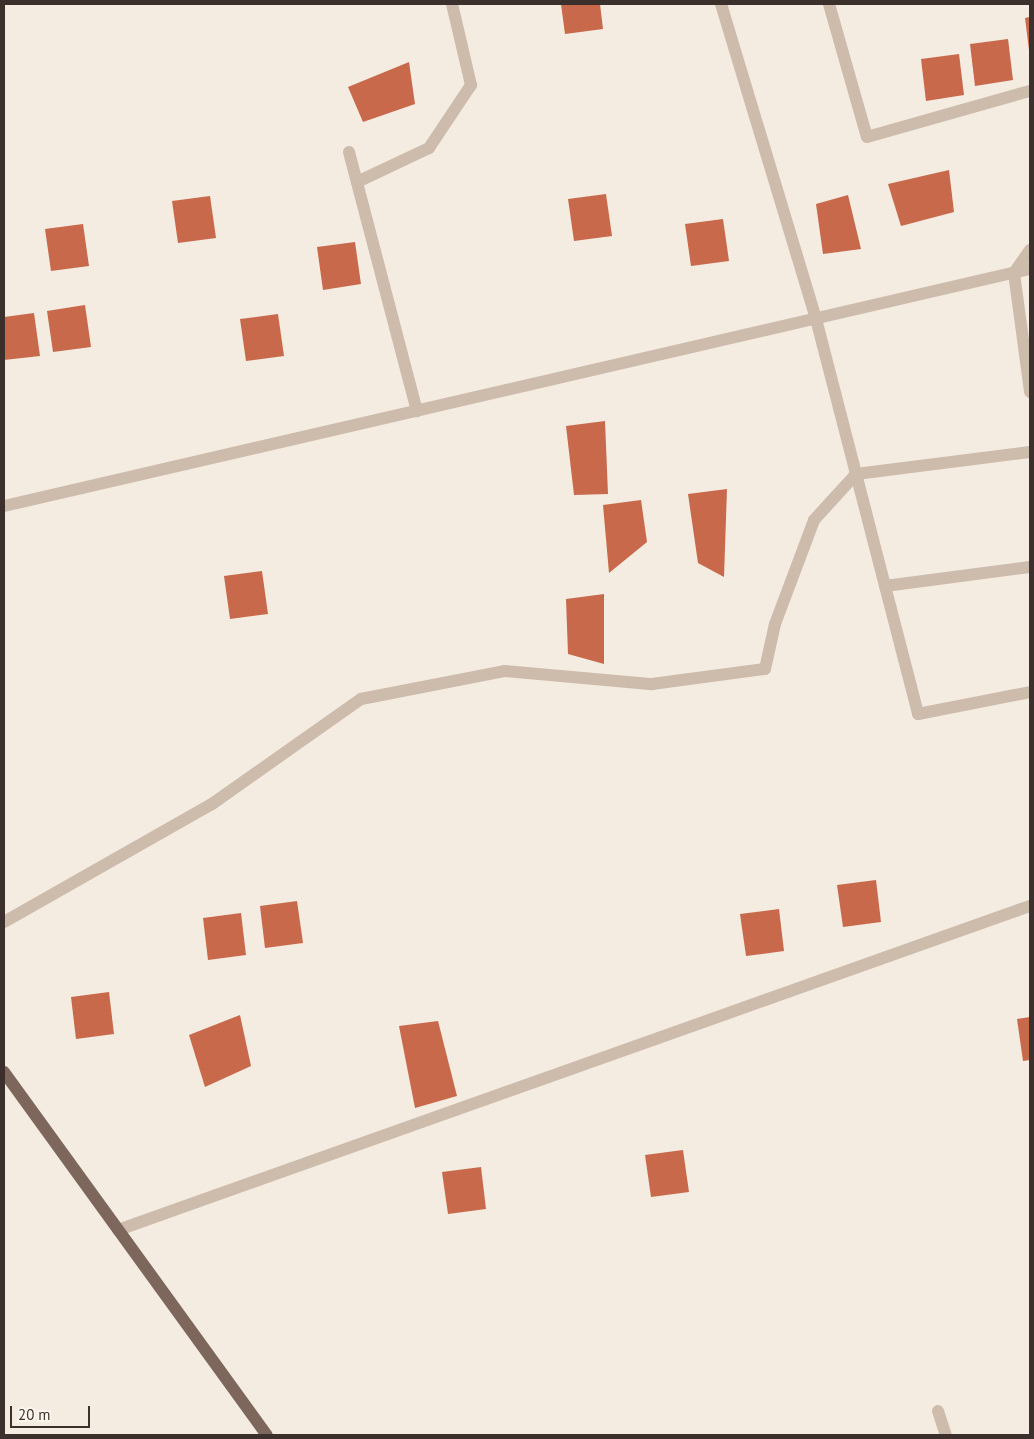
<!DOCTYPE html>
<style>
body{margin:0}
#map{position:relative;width:1034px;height:1439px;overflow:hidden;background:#f4ebe1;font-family:"PT Sans",sans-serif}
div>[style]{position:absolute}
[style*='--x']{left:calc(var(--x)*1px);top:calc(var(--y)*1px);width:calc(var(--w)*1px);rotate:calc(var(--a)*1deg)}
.building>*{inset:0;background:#c8694b}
.street>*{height:12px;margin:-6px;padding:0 6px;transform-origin:6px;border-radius:6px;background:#cdbbac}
.primary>*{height:12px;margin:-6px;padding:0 6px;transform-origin:6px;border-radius:6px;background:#7d675c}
span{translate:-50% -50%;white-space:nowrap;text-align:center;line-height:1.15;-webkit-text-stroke:4px #fbf5ee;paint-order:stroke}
.frame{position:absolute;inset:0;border:5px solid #3b302b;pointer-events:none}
.scale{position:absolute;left:10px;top:1406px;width:80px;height:22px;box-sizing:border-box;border:2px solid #3b302b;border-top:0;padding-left:6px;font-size:15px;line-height:18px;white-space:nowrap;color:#3b302b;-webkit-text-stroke:4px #fbf5ee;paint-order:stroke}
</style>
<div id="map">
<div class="building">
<div style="clip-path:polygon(561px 4px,600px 4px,603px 29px,565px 34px)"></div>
<div style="clip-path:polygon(1030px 17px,1030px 50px,1029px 50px,1025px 18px)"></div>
<div style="clip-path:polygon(1008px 39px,1013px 80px,975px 86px,970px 44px)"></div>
<div style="clip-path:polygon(959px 54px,964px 95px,926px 101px,921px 59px)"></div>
<div style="clip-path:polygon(409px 62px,415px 104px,363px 122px,348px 87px)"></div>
<div style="clip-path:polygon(949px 170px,954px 212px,901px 226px,888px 184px)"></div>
<div style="clip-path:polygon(606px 194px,612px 236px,574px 241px,568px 199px)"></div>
<div style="clip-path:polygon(848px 195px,861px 249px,823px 254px,816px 204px)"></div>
<div style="clip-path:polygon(210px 196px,216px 238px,178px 243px,172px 201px)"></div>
<div style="clip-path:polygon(723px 219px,729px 261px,691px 266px,685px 224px)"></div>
<div style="clip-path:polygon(83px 224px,89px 266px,51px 271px,45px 229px)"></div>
<div style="clip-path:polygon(355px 242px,361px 284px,323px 290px,317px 247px)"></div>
<div style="clip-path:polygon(85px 305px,91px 347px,53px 352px,47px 311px)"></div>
<div style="clip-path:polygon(34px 313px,40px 356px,4px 360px,4px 317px)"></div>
<div style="clip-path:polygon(278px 314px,284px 356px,246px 361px,240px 319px)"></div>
<div style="clip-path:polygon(605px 421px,608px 494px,574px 495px,566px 426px)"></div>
<div style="clip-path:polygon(727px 489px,724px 577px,698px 563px,688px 494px)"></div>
<div style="clip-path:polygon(641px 500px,647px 542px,609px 573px,603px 505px)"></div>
<div style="clip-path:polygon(262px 571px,268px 614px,230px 619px,224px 576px)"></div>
<div style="clip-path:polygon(604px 594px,604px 664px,568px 654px,566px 599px)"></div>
<div style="clip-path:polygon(876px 880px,881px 922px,843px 927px,837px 885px)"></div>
<div style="clip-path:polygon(297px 901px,303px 943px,265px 948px,260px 906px)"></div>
<div style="clip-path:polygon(779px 909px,784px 951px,746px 956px,740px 914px)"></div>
<div style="clip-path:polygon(241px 913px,246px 955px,208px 960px,203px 918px)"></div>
<div style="clip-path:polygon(109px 992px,114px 1034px,76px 1039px,71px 997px)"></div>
<div style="clip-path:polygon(240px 1015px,251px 1066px,205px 1087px,189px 1035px)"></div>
<div style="clip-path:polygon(1030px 1017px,1030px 1060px,1023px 1061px,1017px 1019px)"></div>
<div style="clip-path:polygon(438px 1021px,457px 1096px,415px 1108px,399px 1026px)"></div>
<div style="clip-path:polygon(683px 1150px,689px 1192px,651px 1197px,645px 1155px)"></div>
<div style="clip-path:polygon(481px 1167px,486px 1209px,448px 1214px,442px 1172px)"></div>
</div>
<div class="street">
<div style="--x:721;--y:4;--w:329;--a:73.2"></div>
<div style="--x:816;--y:319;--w:408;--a:75.5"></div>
<div style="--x:918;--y:714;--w:114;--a:-11.1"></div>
<div style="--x:829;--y:4;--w:138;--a:74.1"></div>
<div style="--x:867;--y:137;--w:169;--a:-15.8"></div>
<div style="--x:349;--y:152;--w:268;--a:75.3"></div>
<div style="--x:357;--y:182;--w:80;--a:-25.3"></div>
<div style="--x:429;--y:148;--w:76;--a:-56.3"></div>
<div style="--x:471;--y:85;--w:83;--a:-103.2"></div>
<div style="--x:1030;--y:250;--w:28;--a:125"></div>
<div style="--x:1014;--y:273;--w:120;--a:82.3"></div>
<div style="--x:4;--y:506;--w:1053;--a:-13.01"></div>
<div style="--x:885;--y:586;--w:146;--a:-7.5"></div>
<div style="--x:4;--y:922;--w:239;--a:-29.6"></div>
<div style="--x:212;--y:804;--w:182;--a:-35.2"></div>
<div style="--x:361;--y:699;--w:147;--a:-11"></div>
<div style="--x:505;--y:671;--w:148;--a:5.1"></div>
<div style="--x:652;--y:684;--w:114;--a:-7.6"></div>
<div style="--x:765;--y:669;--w:46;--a:-77.5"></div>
<div style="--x:775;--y:624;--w:111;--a:-69.4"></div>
<div style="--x:814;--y:520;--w:62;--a:-47.6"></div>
<div style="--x:856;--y:474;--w:175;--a:-7.2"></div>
<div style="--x:118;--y:1230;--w:968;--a:-19.56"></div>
<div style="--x:938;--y:1411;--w:25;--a:72"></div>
</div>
<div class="primary">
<div style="--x:4;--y:1072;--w:448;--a:54.1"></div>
</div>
<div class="frame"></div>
<div class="scale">20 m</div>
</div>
